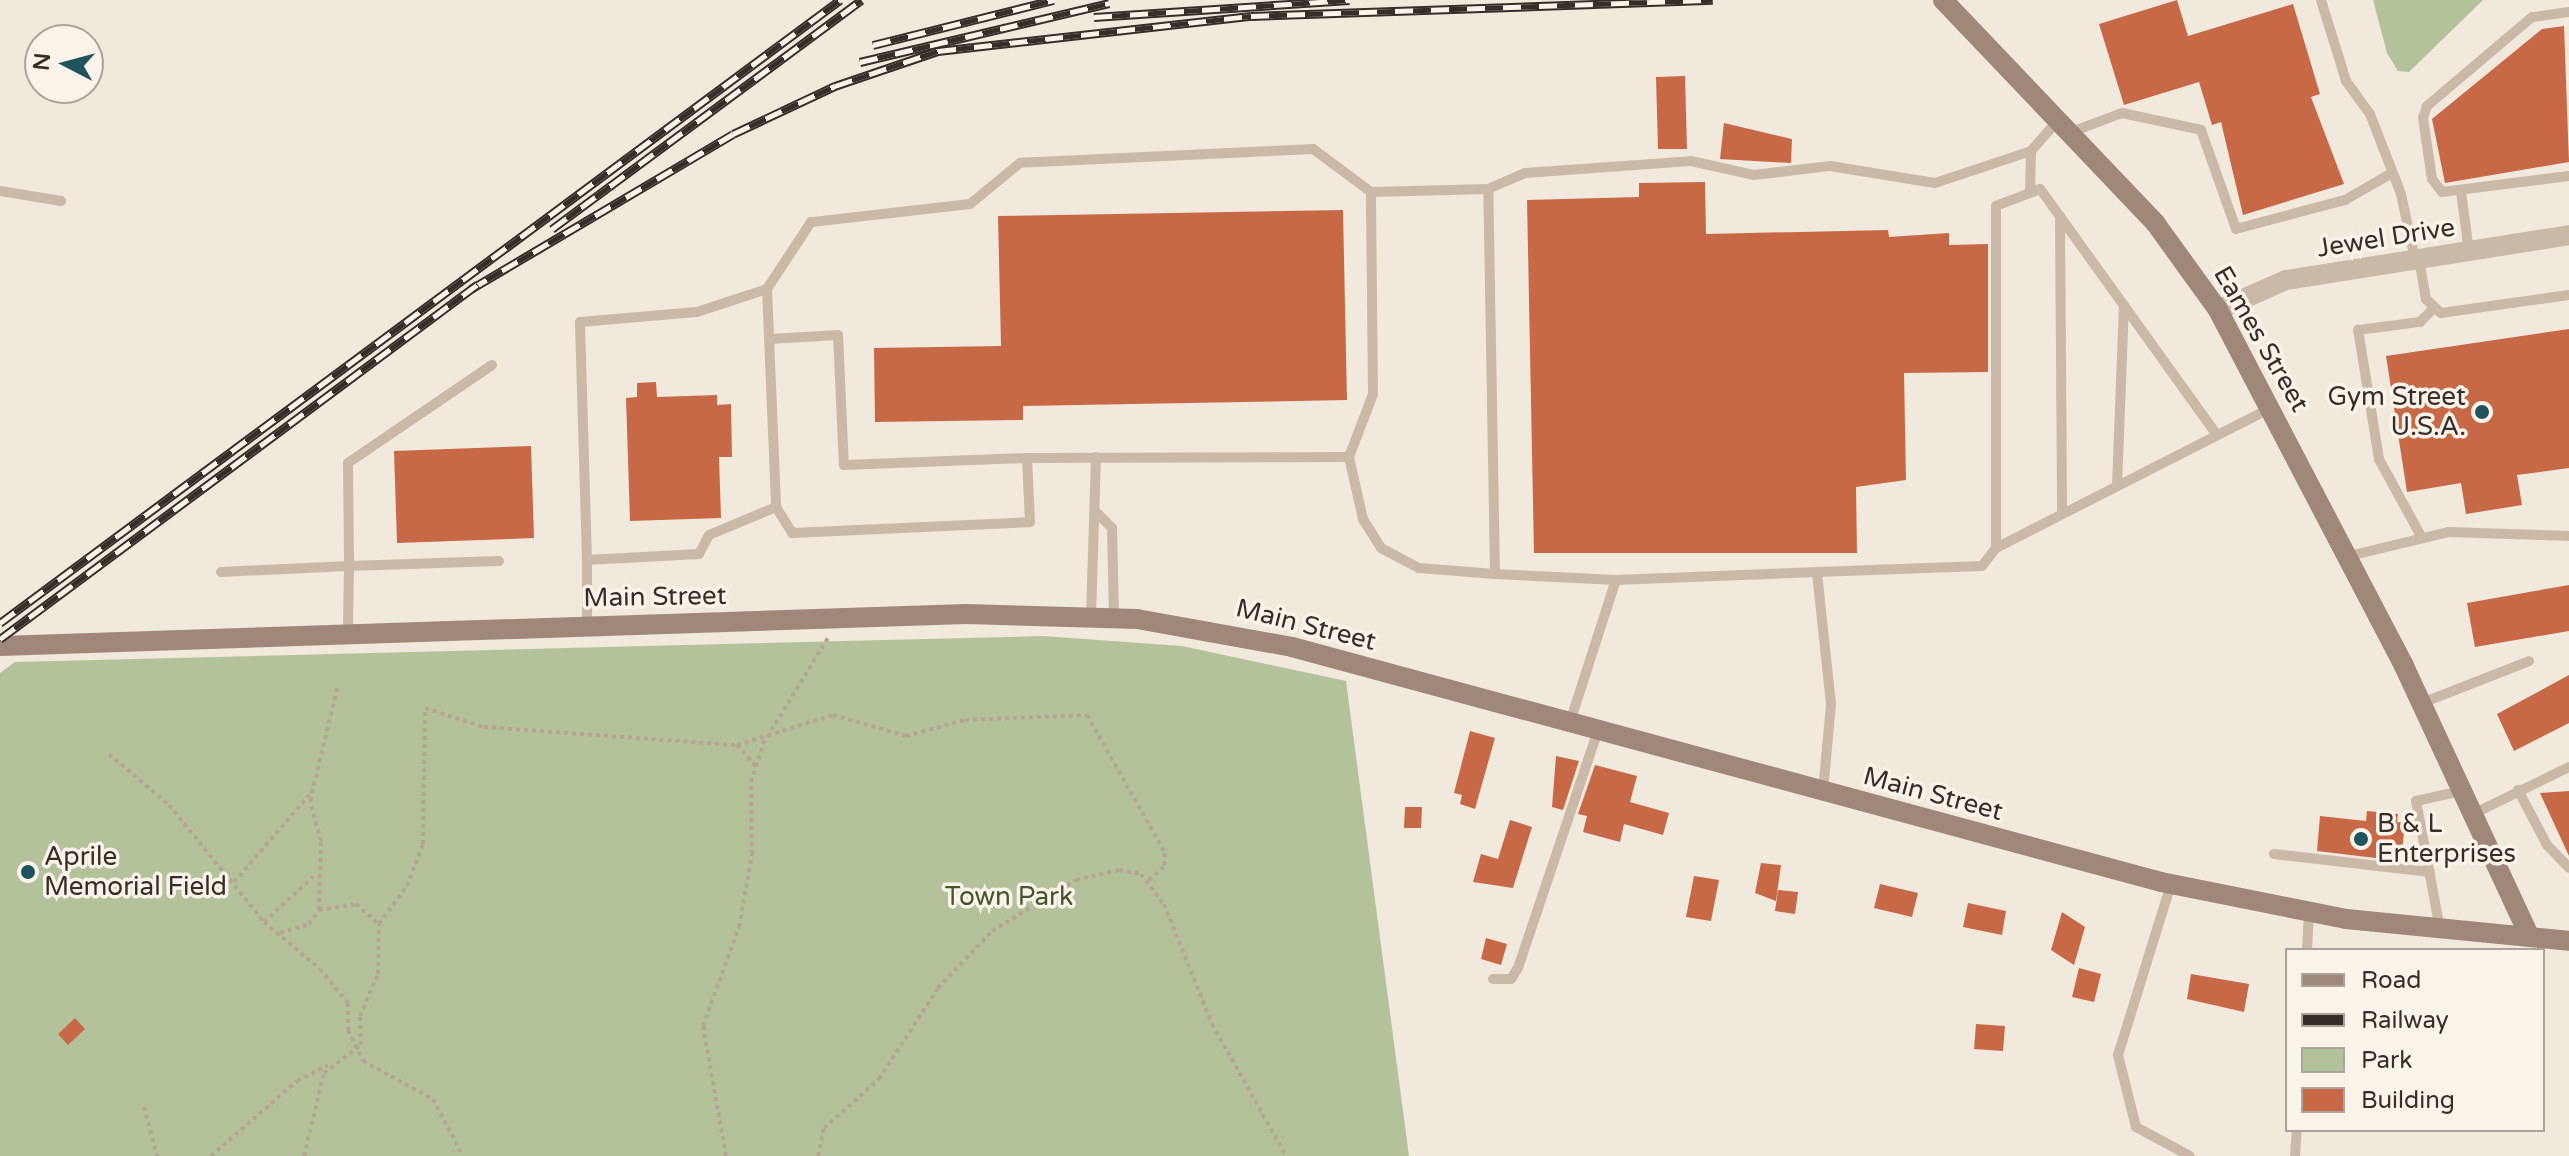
<!DOCTYPE html>
<style>
body{margin:0}
#map{position:relative;width:2569px;height:1156px;overflow:hidden;background:#f2e9dd;font-family:"Varela Round",sans-serif}
div>[style]{position:absolute}
[style*='--x']{left:calc(var(--x)*1px);top:calc(var(--y)*1px);width:calc(var(--w)*1px);rotate:calc(var(--a)*1deg)}
.green>*{inset:0;background:#b4c29c}
.building>*{inset:0;background:#c76947}
.path>*{height:4px;margin-top:-2px;transform-origin:0;background:repeating-linear-gradient(90deg,#b7a393 0 4px,transparent 0 8px)}
.service>*{height:10px;margin:-5px;padding:0 5px;transform-origin:5px;border-radius:5px;background:#cbb9a8}
.minor>*{height:20px;margin:-10px;padding:0 10px;transform-origin:10px;border-radius:10px;background:#cbb9a8}
.secondary>*{height:20px;margin:-10px;padding:0 10px;transform-origin:10px;border-radius:10px;background:#9f887a}
.rail>*{height:9px;margin-top:-4.5px;transform-origin:0;background:repeating-linear-gradient(90deg,#faf3e9 0 18px,#382e29 0 36px);box-sizing:border-box;border-block:2px solid #382e29}
.dots>*{width:22px;height:22px;translate:-50% -50%;box-sizing:border-box;border:4px solid #faf3e9;border-radius:50%}
span{translate:-50% -50%;white-space:nowrap;text-align:center;line-height:1.15;-webkit-text-stroke:7px #faf3e9;paint-order:stroke}
.street-label{font-size:26px;color:#382e29}
.poi-label{font-size:26px;color:#382e29}
.right{translate:-100% -50%;text-align:right}
.left{translate:0 -50%;text-align:left}
.park-label{font-size:26px;color:#46562c}
.legend{position:absolute;left:2285px;top:948px;width:260px;height:184px;box-sizing:border-box;background:#faf3e9;border:2px solid #aca49c;margin:0;padding:10px 14px;list-style:none;font-size:24px;color:#382e29}
.legend li{display:flex;align-items:center;gap:16px;height:40px}
.legend b{width:40px;border:2px solid #aca49c}
.north{position:absolute;left:24px;top:24px;width:80px;height:80px;box-sizing:border-box;background:#faf3e9;border:2px solid #aca49c;border-radius:50%;rotate:276deg;font-size:22px;font-weight:700;line-height:32px;text-align:center;color:#382e29}
.north::after{content:'';display:block;margin:auto;width:28px;height:36px;background:#1e545a;clip-path:polygon(50% 0,100% 100%,50% 72%,0 100%)}
</style>
<div id="map">
<div class="green">
<div style="clip-path:polygon(2373px 0,2483px 0,2409px 72px,2398px 71px,2387px 53px)"></div>
<div style="clip-path:polygon(1043px 636px,1182px 646px,1346px 681px,1409px 1156px,0 1156px,0 673px,15px 662px)"></div>
</div>
<div class="building">
<div style="clip-path:polygon(2177px 0,2188px 36px,2293px 4px,2320px 94px,2311px 97px,2344px 184px,2243px 215px,2221px 122px,2212px 125px,2199px 82px,2124px 105px,2099px 24px)"></div>
<div style="clip-path:polygon(2564px 26px,2569px 162px,2445px 183px,2432px 119px,2542px 29px)"></div>
<div style="clip-path:polygon(1685px 76px,1687px 149px,1658px 149px,1656px 77px)"></div>
<div style="clip-path:polygon(1724px 123px,1792px 139px,1791px 163px,1720px 159px)"></div>
<div style="clip-path:polygon(1705px 182px,1706px 234px,1888px 230px,1889px 237px,1949px 233px,1949px 245px,1988px 244px,1988px 372px,1904px 373px,1906px 480px,1856px 487px,1857px 553px,1534px 553px,1527px 200px,1639px 197px,1639px 183px)"></div>
<div style="clip-path:polygon(1343px 210px,1347px 400px,1023px 406px,1023px 420px,875px 422px,874px 348px,1001px 346px,998px 216px)"></div>
<div style="clip-path:polygon(2569px 329px,2569px 468px,2517px 475px,2522px 505px,2466px 514px,2461px 483px,2407px 492px,2386px 356px)"></div>
<div style="clip-path:polygon(656px 382px,657px 397px,717px 395px,717px 405px,731px 404px,732px 457px,719px 457px,721px 518px,630px 521px,626px 398px,637px 397px,637px 383px)"></div>
<div style="clip-path:polygon(531px 446px,534px 538px,397px 543px,394px 451px)"></div>
<div style="clip-path:polygon(2569px 585px,2569px 631px,2475px 647px,2467px 603px)"></div>
<div style="clip-path:polygon(2569px 675px,2569px 723px,2514px 751px,2497px 714px)"></div>
<div style="clip-path:polygon(1470px 731px,1495px 738px,1475px 809px,1460px 804px,1462px 795px,1454px 793px)"></div>
<div style="clip-path:polygon(1556px 756px,1579px 761px,1563px 810px,1552px 807px)"></div>
<div style="clip-path:polygon(1595px 765px,1637px 776px,1630px 802px,1669px 813px,1663px 835px,1624px 824px,1620px 842px,1583px 832px,1587px 816px,1578px 814px)"></div>
<div style="clip-path:polygon(2569px 791px,2569px 856px,2540px 793px)"></div>
<div style="clip-path:polygon(1405px 807px,1422px 807px,1421px 828px,1404px 828px)"></div>
<div style="clip-path:polygon(2367px 811px,2398px 814px,2397px 822px,2405px 823px,2401px 861px,2317px 851px,2320px 816px,2366px 821px)"></div>
<div style="clip-path:polygon(1510px 820px,1532px 827px,1513px 888px,1473px 882px,1481px 854px,1498px 859px)"></div>
<div style="clip-path:polygon(1761px 863px,1781px 865px,1776px 901px,1755px 893px)"></div>
<div style="clip-path:polygon(1694px 876px,1719px 880px,1711px 921px,1686px 917px)"></div>
<div style="clip-path:polygon(1880px 884px,1918px 893px,1912px 917px,1874px 908px)"></div>
<div style="clip-path:polygon(1778px 890px,1798px 892px,1795px 914px,1775px 911px)"></div>
<div style="clip-path:polygon(1968px 903px,2006px 911px,2002px 935px,1963px 927px)"></div>
<div style="clip-path:polygon(2062px 912px,2085px 927px,2074px 965px,2051px 950px)"></div>
<div style="clip-path:polygon(1486px 938px,1507px 944px,1501px 965px,1481px 959px)"></div>
<div style="clip-path:polygon(2079px 968px,2101px 974px,2094px 1002px,2072px 997px)"></div>
<div style="clip-path:polygon(2191px 974px,2249px 984px,2244px 1012px,2187px 999px)"></div>
<div style="clip-path:polygon(75px 1018px,85px 1029px,68px 1045px,58px 1034px)"></div>
<div style="clip-path:polygon(1976px 1024px,2005px 1026px,2003px 1051px,1974px 1049px)"></div>
</div>
<div class="path">
<div style="--x:737;--y:745;--w:101;--a:-17.4"></div>
<div style="--x:833;--y:715;--w:76;--a:16"></div>
<div style="--x:906;--y:736;--w:61;--a:-15.2"></div>
<div style="--x:965;--y:720;--w:122;--a:-2.3"></div>
<div style="--x:1087;--y:715;--w:159;--a:60.5"></div>
<div style="--x:1165;--y:853;--w:14;--a:94"></div>
<div style="--x:1164;--y:867;--w:20;--a:139"></div>
<div style="--x:109;--y:754;--w:79;--a:40.4"></div>
<div style="--x:169;--y:805;--w:151;--a:50.9"></div>
<div style="--x:264;--y:922;--w:73;--a:40"></div>
<div style="--x:320;--y:969;--w:44;--a:50.5"></div>
<div style="--x:348;--y:1003;--w:27;--a:90"></div>
<div style="--x:348;--y:1030;--w:34;--a:64"></div>
<div style="--x:363;--y:1061;--w:80;--a:28.5"></div>
<div style="--x:433;--y:1099;--w:64;--a:62.2"></div>
<div style="--x:234;--y:882;--w:115;--a:-49.2"></div>
<div style="--x:319;--y:910;--w:37;--a:-9"></div>
<div style="--x:356;--y:904;--w:30;--a:41"></div>
<div style="--x:264;--y:922;--w:67;--a:-42.6"></div>
<div style="--x:280;--y:933;--w:30;--a:-17"></div>
<div style="--x:309;--y:924;--w:17;--a:-54"></div>
<div style="--x:319;--y:910;--w:69;--a:-88.3"></div>
<div style="--x:321;--y:841;--w:41;--a:-105.4"></div>
<div style="--x:310;--y:801;--w:119;--a:-76.4"></div>
<div style="--x:144;--y:1107;--w:51;--a:75.1"></div>
<div style="--x:211;--y:1156;--w:114;--a:-41.1"></div>
<div style="--x:297;--y:1081;--w:34;--a:-27"></div>
<div style="--x:304;--y:1156;--w:85;--a:-76.5"></div>
<div style="--x:324;--y:1073;--w:46;--a:-37.1"></div>
<div style="--x:361;--y:1045;--w:29;--a:-92"></div>
<div style="--x:360;--y:1016;--w:46;--a:-66.8"></div>
<div style="--x:378;--y:974;--w:50;--a:-88.9"></div>
<div style="--x:379;--y:924;--w:47;--a:-53.6"></div>
<div style="--x:407;--y:886;--w:45;--a:-69.1"></div>
<div style="--x:423;--y:844;--w:136;--a:-89.2"></div>
<div style="--x:425;--y:708;--w:62;--a:17.9"></div>
<div style="--x:484;--y:727;--w:254;--a:4.1"></div>
<div style="--x:737;--y:745;--w:28;--a:48"></div>
<div style="--x:726;--y:1156;--w:132;--a:-100"></div>
<div style="--x:703;--y:1026;--w:105;--a:-70"></div>
<div style="--x:739;--y:927;--w:74;--a:-79.9"></div>
<div style="--x:752;--y:854;--w:72;--a:-90.8"></div>
<div style="--x:751;--y:782;--w:40;--a:-72"></div>
<div style="--x:763;--y:744;--w:124;--a:-58.5"></div>
<div style="--x:818;--y:1156;--w:29;--a:-78"></div>
<div style="--x:824;--y:1128;--w:74;--a:-41.7"></div>
<div style="--x:879;--y:1079;--w:108;--a:-57"></div>
<div style="--x:938;--y:988;--w:79;--a:-46.5"></div>
<div style="--x:992;--y:931;--w:98;--a:-31.3"></div>
<div style="--x:1076;--y:880;--w:44;--a:-13.1"></div>
<div style="--x:1119;--y:870;--w:22;--a:10"></div>
<div style="--x:1141;--y:874;--w:38;--a:53"></div>
<div style="--x:1164;--y:904;--w:129;--a:68.2"></div>
<div style="--x:1212;--y:1024;--w:151;--a:60.7"></div>
</div>
<div class="service">
<div style="--x:2321;--y:0;--w:85;--a:72.8"></div>
<div style="--x:2346;--y:81;--w:41;--a:54"></div>
<div style="--x:2370;--y:114;--w:86;--a:68.8"></div>
<div style="--x:2401;--y:194;--w:67;--a:78"></div>
<div style="--x:2569;--y:12;--w:37;--a:172"></div>
<div style="--x:2532;--y:17;--w:138;--a:139.7"></div>
<div style="--x:2427;--y:106;--w:13;--a:108"></div>
<div style="--x:2423;--y:118;--w:62;--a:81.6"></div>
<div style="--x:2432;--y:179;--w:16;--a:52"></div>
<div style="--x:2442;--y:192;--w:128;--a:-7.2"></div>
<div style="--x:2074;--y:131;--w:51;--a:-20.6"></div>
<div style="--x:2122;--y:113;--w:81;--a:12.1"></div>
<div style="--x:2201;--y:130;--w:105;--a:70.5"></div>
<div style="--x:2236;--y:229;--w:113;--a:-14.9"></div>
<div style="--x:2345;--y:200;--w:54;--a:-29.9"></div>
<div style="--x:1488;--y:189;--w:40;--a:-23.4"></div>
<div style="--x:1525;--y:173;--w:166;--a:-4.1"></div>
<div style="--x:1691;--y:161;--w:65;--a:12.5"></div>
<div style="--x:1754;--y:175;--w:77;--a:-6.8"></div>
<div style="--x:1830;--y:166;--w:106;--a:9.2"></div>
<div style="--x:1935;--y:183;--w:101;--a:-18.4"></div>
<div style="--x:0;--y:191;--w:62;--a:9.3"></div>
<div style="--x:2461;--y:192;--w:60;--a:82.3"></div>
<div style="--x:2030;--y:193;--w:42;--a:-88.6"></div>
<div style="--x:2031;--y:151;--w:44;--a:-48.7"></div>
<div style="--x:2060;--y:216;--w:298;--a:89.6"></div>
<div style="--x:2419;--y:259;--w:41;--a:80.1"></div>
<div style="--x:2426;--y:299;--w:21;--a:43"></div>
<div style="--x:2441;--y:313;--w:129;--a:-8"></div>
<div style="--x:770;--y:339;--w:68;--a:-3.4"></div>
<div style="--x:838;--y:335;--w:130;--a:87.4"></div>
<div style="--x:844;--y:465;--w:183;--a:-2.2"></div>
<div style="--x:492;--y:365;--w:174;--a:145.8"></div>
<div style="--x:348;--y:463;--w:103;--a:89.4"></div>
<div style="--x:349;--y:566;--w:150;--a:-1.9"></div>
<div style="--x:2217;--y:435;--w:303;--a:-125.7"></div>
<div style="--x:2040;--y:189;--w:47;--a:158.9"></div>
<div style="--x:1996;--y:206;--w:342;--a:90"></div>
<div style="--x:1996;--y:548;--w:309;--a:-27"></div>
<div style="--x:1349;--y:457;--w:67;--a:-69.1"></div>
<div style="--x:1373;--y:394;--w:202;--a:-90.6"></div>
<div style="--x:2117;--y:486;--w:181;--a:-87.8"></div>
<div style="--x:1096;--y:512;--w:23;--a:45"></div>
<div style="--x:1112;--y:528;--w:89;--a:88.7"></div>
<div style="--x:2422;--y:538;--w:90;--a:-118.6"></div>
<div style="--x:2379;--y:459;--w:131;--a:-99.2"></div>
<div style="--x:2358;--y:330;--w:63;--a:-7.4"></div>
<div style="--x:2420;--y:322;--w:18;--a:-45"></div>
<div style="--x:2349;--y:556;--w:102;--a:-13.6"></div>
<div style="--x:2448;--y:532;--w:121;--a:1.9"></div>
<div style="--x:587;--y:560;--w:238;--a:-91.7"></div>
<div style="--x:580;--y:322;--w:117;--a:-4.9"></div>
<div style="--x:697;--y:312;--w:74;--a:-18.2"></div>
<div style="--x:221;--y:572;--w:128;--a:-2.7"></div>
<div style="--x:349;--y:566;--w:67;--a:90.9"></div>
<div style="--x:1495;--y:574;--w:121;--a:2.8"></div>
<div style="--x:1091;--y:616;--w:159;--a:-88.2"></div>
<div style="--x:587;--y:625;--w:65;--a:-90"></div>
<div style="--x:587;--y:560;--w:112;--a:-3.1"></div>
<div style="--x:699;--y:554;--w:21;--a:-62"></div>
<div style="--x:709;--y:535;--w:73;--a:-22.7"></div>
<div style="--x:776;--y:507;--w:31;--a:58"></div>
<div style="--x:792;--y:533;--w:238;--a:-2.6"></div>
<div style="--x:1030;--y:522;--w:64;--a:-92.7"></div>
<div style="--x:1027;--y:458;--w:322;--a:-0.2"></div>
<div style="--x:1349;--y:457;--w:64;--a:77.3"></div>
<div style="--x:1363;--y:519;--w:34;--a:58"></div>
<div style="--x:1381;--y:548;--w:43;--a:27.8"></div>
<div style="--x:1419;--y:568;--w:76;--a:4.5"></div>
<div style="--x:1495;--y:574;--w:385;--a:-91"></div>
<div style="--x:1488;--y:189;--w:117;--a:178.5"></div>
<div style="--x:1371;--y:192;--w:72;--a:-143.4"></div>
<div style="--x:1313;--y:149;--w:293;--a:177.3"></div>
<div style="--x:1020;--y:163;--w:65;--a:140.6"></div>
<div style="--x:970;--y:204;--w:160;--a:173.5"></div>
<div style="--x:811;--y:222;--w:80;--a:123.3"></div>
<div style="--x:767;--y:289;--w:218;--a:87.6"></div>
<div style="--x:2422;--y:703;--w:115;--a:-21.4"></div>
<div style="--x:1570;--y:722;--w:149;--a:-72.1"></div>
<div style="--x:1616;--y:580;--w:201;--a:-2.3"></div>
<div style="--x:2518;--y:790;--w:62;--a:62.2"></div>
<div style="--x:2547;--y:845;--w:32;--a:46"></div>
<div style="--x:1823;--y:791;--w:87;--a:-84.7"></div>
<div style="--x:1831;--y:704;--w:133;--a:-96.1"></div>
<div style="--x:1817;--y:572;--w:165;--a:-2.1"></div>
<div style="--x:1982;--y:566;--w:23;--a:-52"></div>
<div style="--x:2473;--y:814;--w:107;--a:-26.1"></div>
<div style="--x:2274;--y:854;--w:157;--a:6.6"></div>
<div style="--x:2171;--y:884;--w:179;--a:107.2"></div>
<div style="--x:2118;--y:1055;--w:74;--a:76"></div>
<div style="--x:2136;--y:1127;--w:61;--a:28.2"></div>
<div style="--x:2440;--y:929;--w:130;--a:-100.6"></div>
<div style="--x:2416;--y:801;--w:47;--a:-12.3"></div>
<div style="--x:2307;--y:950;--w:37;--a:-87"></div>
<div style="--x:1493;--y:979;--w:18;--a:0"></div>
<div style="--x:1511;--y:979;--w:13;--a:-58"></div>
<div style="--x:1518;--y:968;--w:251;--a:-71.4"></div>
<div style="--x:2295;--y:1156;--w:26;--a:-86"></div>
</div>
<div class="minor">
<div style="--x:2218;--y:310;--w:74;--a:-23.8"></div>
<div style="--x:2286;--y:280;--w:287;--a:-9"></div>
</div>
<div class="secondary">
<div style="--x:1943;--y:0;--w:309;--a:46.4"></div>
<div style="--x:2156;--y:224;--w:106;--a:54.2"></div>
<div style="--x:2218;--y:310;--w:402;--a:62.4"></div>
<div style="--x:2404;--y:666;--w:299;--a:65.1"></div>
<div style="--x:0;--y:646;--w:966;--a:-1.9"></div>
<div style="--x:965;--y:614;--w:172;--a:1.7"></div>
<div style="--x:1137;--y:619;--w:158;--a:10.2"></div>
<div style="--x:1292;--y:647;--w:900;--a:15.13"></div>
<div style="--x:2161;--y:882;--w:189;--a:11.3"></div>
<div style="--x:2346;--y:919;--w:224;--a:5.6"></div>
</div>
<div class="rail">
<div style="--x:1094;--y:17;--w:256;--a:-3.8"></div>
<div style="--x:873;--y:45;--w:186;--a:-14"></div>
<div style="--x:860;--y:62;--w:256;--a:-13.3"></div>
<div style="--x:552;--y:229;--w:385;--a:-36.5"></div>
<div style="--x:471;--y:289;--w:304;--a:-30.6"></div>
<div style="--x:733;--y:134;--w:113;--a:-25.2"></div>
<div style="--x:835;--y:86;--w:109;--a:-18.8"></div>
<div style="--x:938;--y:51;--w:315;--a:-6.4"></div>
<div style="--x:1251;--y:16;--w:462;--a:-2"></div>
<div style="--x:0;--y:623;--w:1046;--a:-36.56"></div>
<div style="--x:0;--y:639;--w:595;--a:-36.6"></div>
</div>
<div class="dots">
<div style="left:2482px;top:412px;background:#1e545a"></div>
<div style="left:2361px;top:839px;background:#1e545a"></div>
<div style="left:28px;top:872px;background:#1e545a"></div>
</div>
<div class="street-label">
<span style="left:2386px;top:238px;rotate:-9deg">Jewel Drive</span>
<span style="left:2261px;top:339px;rotate:60deg">Eames Street</span>
<span style="left:655px;top:597px;rotate:-1deg">Main Street</span>
<span style="left:1306px;top:625px;rotate:14deg">Main Street</span>
<span style="left:1933px;top:794px;rotate:15deg">Main Street</span>
</div>
<div class="poi-label">
<span class="right" style="left:2466px;top:412px">Gym Street<br>U.S.A.</span>
<span class="left" style="left:2377px;top:839px">B &amp; L<br>Enterprises</span>
<span class="left" style="left:44px;top:872px">Aprile<br>Memorial Field</span>
</div>
<div class="park-label">
<span style="left:1009px;top:897px">Town Park</span>
</div>
<ul class="legend">
<li><b style="height:10px;background:#9f887a"></b>Road</li>
<li><b style="height:10px;background:#382e29"></b>Railway</li>
<li><b style="height:22px;background:#b4c29c"></b>Park</li>
<li><b style="height:22px;background:#c76947"></b>Building</li>
</ul>
<div class="north">N</div>
</div>
